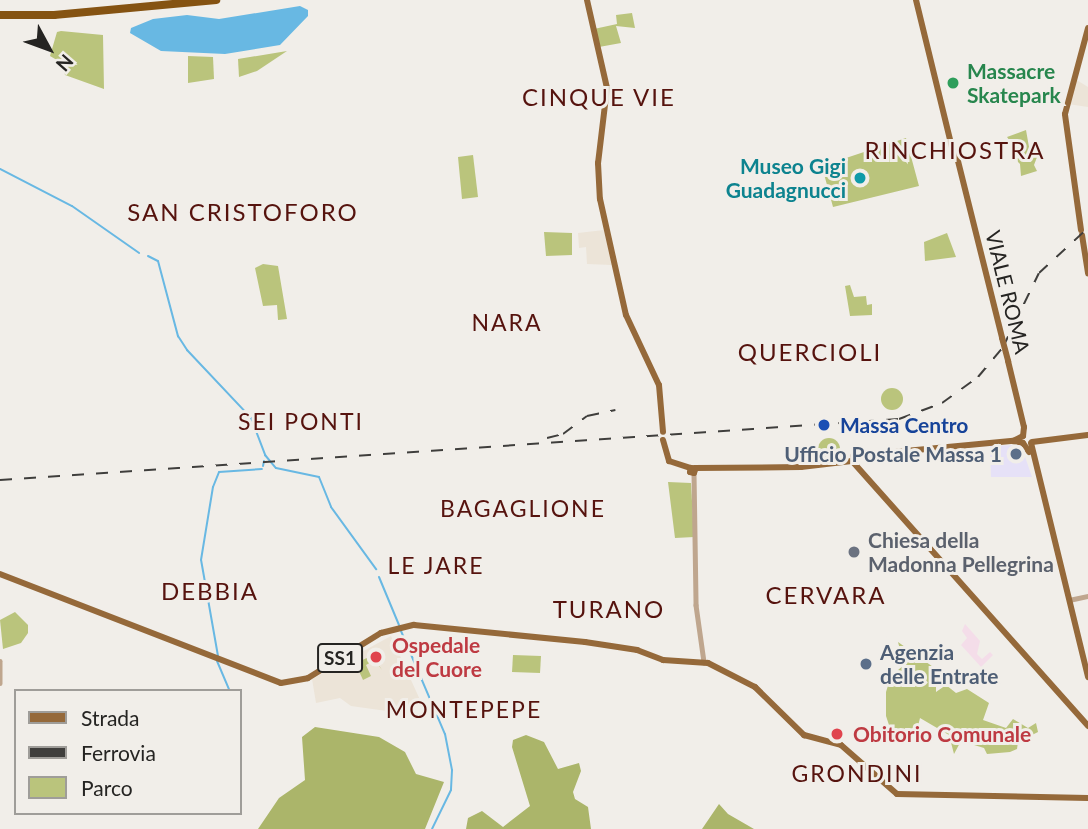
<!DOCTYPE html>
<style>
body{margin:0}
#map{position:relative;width:1088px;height:829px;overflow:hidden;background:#f1eee9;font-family:Lato,sans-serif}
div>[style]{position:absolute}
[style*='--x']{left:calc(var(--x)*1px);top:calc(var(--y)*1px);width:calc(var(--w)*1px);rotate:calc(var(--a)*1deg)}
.commercial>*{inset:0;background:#e6e1f7}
.built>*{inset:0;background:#ece4d8}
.education>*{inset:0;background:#f4dde9}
.green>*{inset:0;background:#bac47c}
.round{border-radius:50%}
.forest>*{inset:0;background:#abb56a}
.water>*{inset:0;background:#68b8e3}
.stream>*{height:2px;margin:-1px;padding:0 1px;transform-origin:1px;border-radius:1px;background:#68b8e3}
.minor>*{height:4.5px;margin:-2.25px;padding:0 2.25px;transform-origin:2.25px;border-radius:2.25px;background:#bfa68e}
.major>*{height:6px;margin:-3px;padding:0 3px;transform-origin:3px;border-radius:3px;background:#95693a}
.highway>*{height:8px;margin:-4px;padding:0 4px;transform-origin:4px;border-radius:4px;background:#855312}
.rail>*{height:2px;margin-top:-1px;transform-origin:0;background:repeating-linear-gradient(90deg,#3f3e3c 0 12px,transparent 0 24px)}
.major-bridge>*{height:6px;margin:-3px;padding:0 3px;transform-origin:3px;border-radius:3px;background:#95693a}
.dots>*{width:19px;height:19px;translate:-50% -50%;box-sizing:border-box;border:4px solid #f1eee9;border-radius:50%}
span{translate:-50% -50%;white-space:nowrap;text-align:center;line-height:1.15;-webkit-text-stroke:6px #f1eee9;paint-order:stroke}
.shield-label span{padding:2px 5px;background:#f1eee9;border:2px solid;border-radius:5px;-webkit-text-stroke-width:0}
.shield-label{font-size:19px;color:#252422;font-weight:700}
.leisure-label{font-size:21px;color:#27864d;font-weight:700}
.left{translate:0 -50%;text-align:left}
.culture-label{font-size:21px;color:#0d838f;font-weight:700}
.right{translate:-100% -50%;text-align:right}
.street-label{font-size:21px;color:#252422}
.transit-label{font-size:21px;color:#164399;font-weight:700}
.service-label{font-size:21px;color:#4e5e75;font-weight:700}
.worship-label{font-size:21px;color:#5b616d;font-weight:700}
.health-label{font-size:21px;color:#be3a42;font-weight:700}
.neighbourhood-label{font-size:23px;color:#56130e;letter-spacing:2px}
.quarter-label{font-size:24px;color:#56130e;letter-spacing:2px}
.legend{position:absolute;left:14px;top:689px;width:228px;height:126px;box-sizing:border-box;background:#f1eee9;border:2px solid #9f9d99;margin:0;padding:9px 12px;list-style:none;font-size:21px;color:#252422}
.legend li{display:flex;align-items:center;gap:14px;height:35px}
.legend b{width:35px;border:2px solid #9f9d99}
.north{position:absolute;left:14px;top:14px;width:70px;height:70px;-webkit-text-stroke:5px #f1eee9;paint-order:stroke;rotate:131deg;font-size:19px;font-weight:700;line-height:28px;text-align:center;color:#252422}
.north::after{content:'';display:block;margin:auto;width:24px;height:32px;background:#252422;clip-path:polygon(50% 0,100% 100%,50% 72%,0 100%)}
</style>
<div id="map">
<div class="commercial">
<div style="clip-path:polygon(1021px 445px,1032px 477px,991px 477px,990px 446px)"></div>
</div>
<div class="built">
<div style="clip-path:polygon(1075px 79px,1088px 87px,1088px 107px,1068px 104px)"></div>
<div style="clip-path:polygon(604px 230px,612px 265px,587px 264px,586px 247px,579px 248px,578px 233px)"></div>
<div style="clip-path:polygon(391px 636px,421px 702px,401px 713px,351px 706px,340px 698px,316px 703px,312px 679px)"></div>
</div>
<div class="education">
<div style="clip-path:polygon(965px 624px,980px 641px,977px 654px,982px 659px,990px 652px,993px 655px,981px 667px,961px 645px,967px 638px,962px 631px)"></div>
</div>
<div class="green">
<div style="clip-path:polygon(632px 13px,635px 28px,616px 26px,621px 43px,599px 47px,594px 29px,617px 24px,616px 15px)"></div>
<div style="clip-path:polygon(61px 31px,103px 35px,104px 89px,65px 75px,62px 63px,50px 56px,57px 32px)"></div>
<div style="clip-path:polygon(287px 51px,257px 71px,239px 77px,238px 59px)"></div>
<div style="clip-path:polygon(188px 56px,213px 57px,214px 79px,188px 83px)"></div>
<div style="clip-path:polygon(1026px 130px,1029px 147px,1039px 147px,1039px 152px,1034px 165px,1037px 171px,1021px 176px,1020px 164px,1011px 155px,1018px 152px,1007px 137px)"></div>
<div style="clip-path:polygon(906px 138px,919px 186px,833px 207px,824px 174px,842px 168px,840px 160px)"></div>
<div style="clip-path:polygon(473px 155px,478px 197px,462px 199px,458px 157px)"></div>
<div style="clip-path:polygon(544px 232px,572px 233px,572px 255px,546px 256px)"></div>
<div style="clip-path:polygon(947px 233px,956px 257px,925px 261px,924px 242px)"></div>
<div style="clip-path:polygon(263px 264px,278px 266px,287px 319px,278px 320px,277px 305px,263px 306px,255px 268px)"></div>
<div style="clip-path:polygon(850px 285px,854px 297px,866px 296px,867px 305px,872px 304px,872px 315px,850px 316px,845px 286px)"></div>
<div class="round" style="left:881px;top:388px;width:22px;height:22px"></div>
<div class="round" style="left:818px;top:438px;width:22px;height:22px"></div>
<div style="clip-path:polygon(668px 482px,691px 483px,694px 537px,675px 538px)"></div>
<div style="clip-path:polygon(15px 612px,28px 625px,28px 633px,21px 643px,3px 649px,0 620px)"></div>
<div style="clip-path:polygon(898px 642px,936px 669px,936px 692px,946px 685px,956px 693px,967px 689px,989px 703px,983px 720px,1006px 728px,1013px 719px,1028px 728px,1036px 723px,1038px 732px,1018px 742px,1017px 749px,1010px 752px,987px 754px,984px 748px,961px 741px,954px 754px,949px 735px,920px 718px,917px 730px,898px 729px,894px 740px,886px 716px,886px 692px,891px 676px,904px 665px)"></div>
<div style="clip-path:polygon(373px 655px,382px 670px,375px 660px,366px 665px,371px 676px,363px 680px,358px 669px,350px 673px,348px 667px)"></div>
<div style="clip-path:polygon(513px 655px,541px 656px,540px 673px,512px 672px)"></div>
</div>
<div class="forest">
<div style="clip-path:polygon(315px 727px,379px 737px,405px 752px,416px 774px,444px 782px,425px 829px,258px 829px,279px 798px,305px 780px,302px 737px)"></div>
<div style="clip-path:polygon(526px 735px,544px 742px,558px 769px,579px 763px,581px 771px,573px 792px,575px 799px,588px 807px,591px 829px,466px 829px,468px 818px,482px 811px,503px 827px,530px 806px,512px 747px,513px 740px)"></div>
<div style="clip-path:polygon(719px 804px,728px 814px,754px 829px,702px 829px)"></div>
</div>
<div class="water">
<div style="clip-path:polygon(300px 6px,308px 10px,308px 16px,280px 45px,225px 54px,161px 51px,130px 33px,131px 28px,153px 19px,187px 15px,219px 19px)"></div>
</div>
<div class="stream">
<div style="--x:0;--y:169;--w:81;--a:27.2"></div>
<div style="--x:72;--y:206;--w:82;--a:35"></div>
<div style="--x:148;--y:256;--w:11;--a:27"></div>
<div style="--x:158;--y:261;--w:78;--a:75.1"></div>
<div style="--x:178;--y:336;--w:17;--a:57"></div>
<div style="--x:187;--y:350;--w:93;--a:46.7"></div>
<div style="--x:251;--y:418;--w:40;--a:69"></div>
<div style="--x:265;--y:455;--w:17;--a:50"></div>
<div style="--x:276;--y:468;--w:44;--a:11.8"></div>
<div style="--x:319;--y:477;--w:32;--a:68"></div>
<div style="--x:331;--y:507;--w:77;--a:54"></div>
<div style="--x:263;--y:466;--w:5;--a:-79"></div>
<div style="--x:379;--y:577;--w:52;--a:67.4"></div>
<div style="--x:401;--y:631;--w:112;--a:66.9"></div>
<div style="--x:445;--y:734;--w:37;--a:79"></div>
<div style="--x:452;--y:770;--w:20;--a:93"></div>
<div style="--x:451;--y:790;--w:43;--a:116"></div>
<div style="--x:218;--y:656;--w:97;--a:-100"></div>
<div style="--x:201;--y:560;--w:74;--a:-80.7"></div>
<div style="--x:213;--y:487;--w:16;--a:-68"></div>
<div style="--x:219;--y:472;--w:43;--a:-4"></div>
<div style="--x:217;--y:661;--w:33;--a:67"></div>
</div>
<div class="minor">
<div style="--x:694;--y:473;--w:132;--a:89.1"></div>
<div style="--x:696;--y:605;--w:58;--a:82"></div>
<div style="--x:1069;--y:600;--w:19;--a:-12"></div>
<div style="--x:0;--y:661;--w:22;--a:90"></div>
</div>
<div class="major">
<div style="--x:587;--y:0;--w:90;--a:77.2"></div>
<div style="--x:607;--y:88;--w:76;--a:96.8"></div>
<div style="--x:598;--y:163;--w:36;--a:87"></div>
<div style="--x:600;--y:199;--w:119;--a:77.4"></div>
<div style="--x:626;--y:315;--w:77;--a:64.8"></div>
<div style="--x:659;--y:385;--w:47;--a:85.1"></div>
<div style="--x:916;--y:0;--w:152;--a:76.3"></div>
<div style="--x:956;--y:153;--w:191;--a:76"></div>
<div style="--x:1081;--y:230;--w:117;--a:-97.9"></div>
<div style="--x:1065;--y:114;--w:89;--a:-75"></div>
<div style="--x:1082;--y:235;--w:39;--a:81"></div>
<div style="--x:1008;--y:361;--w:68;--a:76.4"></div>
<div style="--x:1024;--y:427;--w:9;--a:96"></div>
<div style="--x:1023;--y:436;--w:11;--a:153"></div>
<div style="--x:663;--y:440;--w:22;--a:74"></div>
<div style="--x:669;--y:461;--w:23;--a:18"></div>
<div style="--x:1032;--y:442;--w:56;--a:-7.1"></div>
<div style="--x:1031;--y:443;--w:241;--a:76.3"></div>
<div style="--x:853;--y:456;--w:161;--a:-5.4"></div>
<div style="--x:1013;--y:441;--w:10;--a:11"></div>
<div style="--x:1023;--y:443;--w:11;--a:56"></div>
<div style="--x:852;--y:461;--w:355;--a:48.3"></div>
<div style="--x:691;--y:468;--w:4;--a:27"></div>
<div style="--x:695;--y:470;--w:3;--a:108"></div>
<div style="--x:694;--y:473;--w:4;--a:-166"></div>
<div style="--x:690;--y:472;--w:4;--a:-76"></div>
<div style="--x:694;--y:468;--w:107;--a:-0.5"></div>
<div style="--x:801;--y:467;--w:51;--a:-6.7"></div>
<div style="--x:0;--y:574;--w:301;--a:21.2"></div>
<div style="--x:281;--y:683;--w:27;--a:-10"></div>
<div style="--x:308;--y:678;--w:86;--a:-31.7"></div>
<div style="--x:381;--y:633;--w:34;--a:-14"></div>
<div style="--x:414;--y:625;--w:172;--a:5.7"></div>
<div style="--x:585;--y:642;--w:53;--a:8.7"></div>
<div style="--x:637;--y:650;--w:28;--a:21"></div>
<div style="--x:663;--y:660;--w:45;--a:3.8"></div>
<div style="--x:708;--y:663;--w:53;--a:27.1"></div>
<div style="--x:755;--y:687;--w:69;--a:44.4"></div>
<div style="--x:804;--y:735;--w:38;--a:15"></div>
<div style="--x:841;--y:745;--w:74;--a:41.2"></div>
<div style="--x:897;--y:794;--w:191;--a:1.2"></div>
</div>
<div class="highway">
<div style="--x:0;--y:15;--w:54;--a:0"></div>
<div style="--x:54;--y:15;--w:163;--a:-5.3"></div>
</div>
<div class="rail">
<div style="--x:547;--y:438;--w:16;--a:-14"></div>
<div style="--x:563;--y:434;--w:30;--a:-37"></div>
<div style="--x:587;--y:416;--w:29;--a:-12"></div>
<div style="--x:0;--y:480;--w:901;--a:-3.88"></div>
<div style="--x:899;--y:419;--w:46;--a:-20.4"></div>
<div style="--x:942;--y:403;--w:44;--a:-35.8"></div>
<div style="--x:978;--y:377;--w:39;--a:-50"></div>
<div style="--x:1003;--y:347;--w:82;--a:-64.1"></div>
<div style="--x:1039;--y:273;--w:67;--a:-42.6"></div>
</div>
<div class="major-bridge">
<div style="--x:1002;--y:338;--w:24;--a:75"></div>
</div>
<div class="dots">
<div style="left:953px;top:83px;background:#2e9e5b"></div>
<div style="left:860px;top:178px;background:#0f9aa8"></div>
<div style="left:824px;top:425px;background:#1a4fb4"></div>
<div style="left:1016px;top:454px;background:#5c6f8a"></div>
<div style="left:854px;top:552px;background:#6b7280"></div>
<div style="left:376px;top:657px;background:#e0444e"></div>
<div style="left:866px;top:664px;background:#5c6f8a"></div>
<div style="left:837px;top:734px;background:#e0444e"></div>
</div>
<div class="shield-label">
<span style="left:340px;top:658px">SS1</span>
</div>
<div class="leisure-label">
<span class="left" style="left:967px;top:83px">Massacre<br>Skatepark</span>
</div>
<div class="culture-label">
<span class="right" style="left:846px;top:178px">Museo Gigi<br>Guadagnucci</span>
</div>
<div class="street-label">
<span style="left:1008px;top:292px;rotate:76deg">VIALE ROMA</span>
</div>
<div class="transit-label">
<span class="left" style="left:840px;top:425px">Massa Centro</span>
</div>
<div class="service-label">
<span class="right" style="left:1002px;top:454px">Ufficio Postale Massa 1</span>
<span class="left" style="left:880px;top:664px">Agenzia<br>delle Entrate</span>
</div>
<div class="worship-label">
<span class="left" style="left:868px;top:552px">Chiesa della<br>Madonna Pellegrina</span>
</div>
<div class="health-label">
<span class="left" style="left:392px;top:657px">Ospedale<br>del Cuore</span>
<span class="left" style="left:853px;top:734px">Obitorio Comunale</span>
</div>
<div class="neighbourhood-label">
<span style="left:507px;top:322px">NARA</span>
<span style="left:301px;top:421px">SEI PONTI</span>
<span style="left:523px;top:508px">BAGAGLIONE</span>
<span style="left:436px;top:565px">LE JARE</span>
<span style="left:464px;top:709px">MONTEPEPE</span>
<span style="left:857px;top:773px">GRONDINI</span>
</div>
<div class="quarter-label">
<span style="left:599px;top:97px">CINQUE VIE</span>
<span style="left:955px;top:150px">RINCHIOSTRA</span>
<span style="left:243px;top:212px">SAN CRISTOFORO</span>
<span style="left:810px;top:352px">QUERCIOLI</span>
<span style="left:210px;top:591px">DEBBIA</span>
<span style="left:826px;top:595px">CERVARA</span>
<span style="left:609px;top:609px">TURANO</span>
</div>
<ul class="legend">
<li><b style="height:9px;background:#95693a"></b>Strada</li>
<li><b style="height:9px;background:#3f3e3c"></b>Ferrovia</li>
<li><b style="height:19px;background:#bac47c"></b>Parco</li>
</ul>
<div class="north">N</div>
</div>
